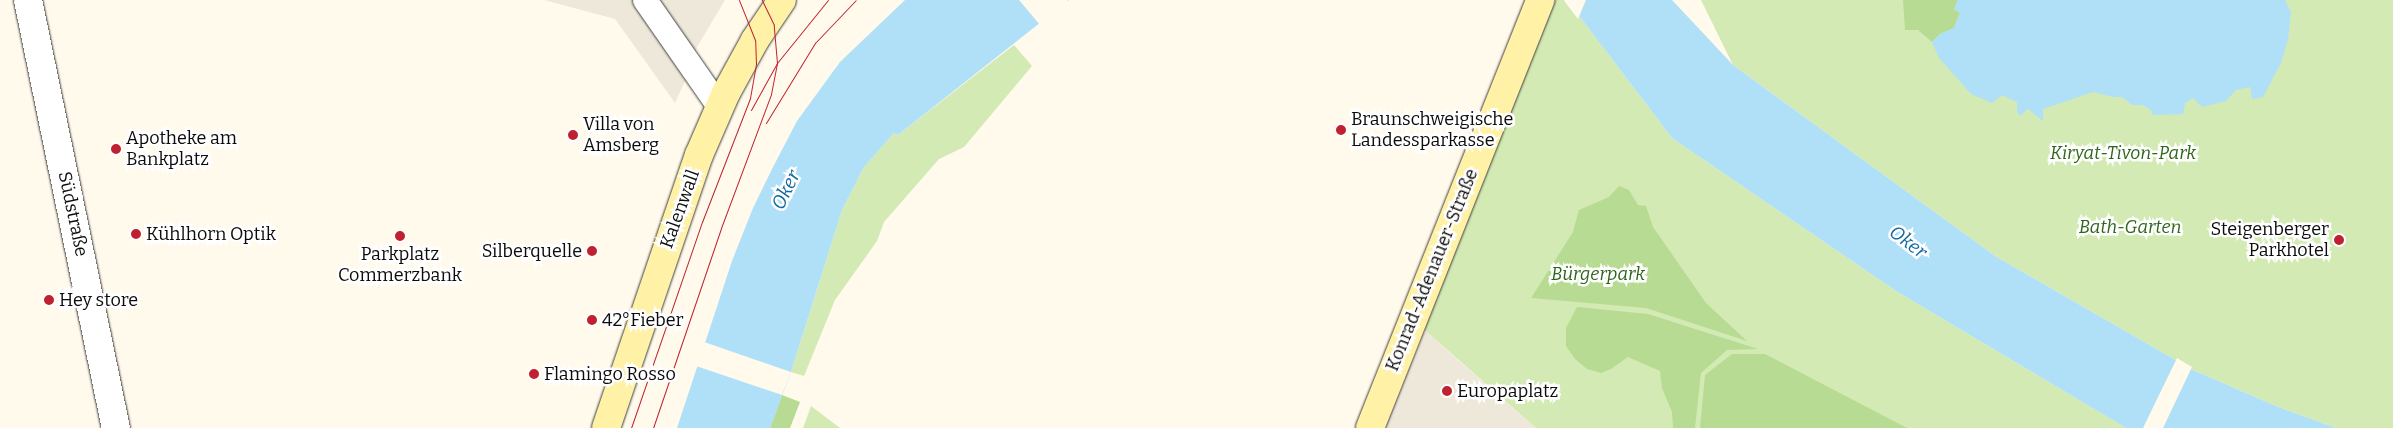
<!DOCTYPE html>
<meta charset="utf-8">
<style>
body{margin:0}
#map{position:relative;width:2393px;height:428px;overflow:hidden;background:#fffaeb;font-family:Bitter,serif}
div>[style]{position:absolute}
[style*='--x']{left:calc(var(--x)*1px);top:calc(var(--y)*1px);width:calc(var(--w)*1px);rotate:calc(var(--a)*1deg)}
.green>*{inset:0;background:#d3eab4}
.forest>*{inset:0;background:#b7db93}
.plaza>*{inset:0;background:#eee8db}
.water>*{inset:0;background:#afe0f8}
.pier>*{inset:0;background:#fffaeb}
.roads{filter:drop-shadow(0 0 1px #3f3f3f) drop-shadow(0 0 1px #3f3f3f)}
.pedestrian>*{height:24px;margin:-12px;padding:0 12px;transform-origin:12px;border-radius:12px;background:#fff}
.minor>*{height:28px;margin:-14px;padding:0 14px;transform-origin:14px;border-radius:14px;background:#fff}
.secondary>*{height:28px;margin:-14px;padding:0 14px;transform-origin:14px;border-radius:14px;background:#fff1a6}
.tram>*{height:1px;margin:-0.5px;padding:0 0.5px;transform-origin:0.5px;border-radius:0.5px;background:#bf2130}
.dots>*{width:14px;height:14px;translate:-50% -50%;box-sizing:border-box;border:2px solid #fff;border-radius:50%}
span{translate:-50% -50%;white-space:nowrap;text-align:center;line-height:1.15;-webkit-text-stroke:5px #fff;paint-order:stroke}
.poi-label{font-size:18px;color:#0c0c0c}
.left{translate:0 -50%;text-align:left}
.right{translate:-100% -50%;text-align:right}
.park-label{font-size:18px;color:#2e651b;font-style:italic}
.street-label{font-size:18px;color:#0c0c0c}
.water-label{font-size:19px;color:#1369a1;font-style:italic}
</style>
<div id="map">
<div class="green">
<div style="clip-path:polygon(1541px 0,1567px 0,1672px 138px,1896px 291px,2126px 428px,1536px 428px,1412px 319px)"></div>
<div style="clip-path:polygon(1701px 0,2393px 0,2393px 428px,2336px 428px,2276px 406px,2193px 370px,1995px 256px,1733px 65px)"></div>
<div style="clip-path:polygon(1014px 45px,1032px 66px,964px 147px,939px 159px,884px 222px,877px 241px,835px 300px,804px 376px,791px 372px,842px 210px,864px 167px,894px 133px,898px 135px)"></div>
<div style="clip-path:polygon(811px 406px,840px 428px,803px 428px)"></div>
</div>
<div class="forest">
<div style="clip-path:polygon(1903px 0,1958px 0,1954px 9px,1960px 13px,1954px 28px,1940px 34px,1932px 42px,1918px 30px,1905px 30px)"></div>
<div style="clip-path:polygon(1619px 186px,1629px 190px,1638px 205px,1646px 206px,1653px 227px,1706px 303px,1747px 341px,1646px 308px,1531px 298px,1573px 232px,1579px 210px,1609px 197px)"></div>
<div style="clip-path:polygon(1577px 307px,1648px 314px,1758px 349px,1727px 350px,1701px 373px,1695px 428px,1673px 428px,1672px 412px,1662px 388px,1660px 371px,1628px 357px,1611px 369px,1601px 373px,1587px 369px,1575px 359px,1566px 346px,1566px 328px)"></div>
<div style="clip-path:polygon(1732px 354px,1765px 354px,1907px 428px,1700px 428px,1705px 375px)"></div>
<div style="clip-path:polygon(782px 395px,800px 402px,790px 428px,770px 428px)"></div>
</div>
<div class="plaza">
<div style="clip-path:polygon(544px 0,725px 0,697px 47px,692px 66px,675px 103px,615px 19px)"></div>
<div style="clip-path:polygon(1425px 330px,1451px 354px,1536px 428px,1385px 428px)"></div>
</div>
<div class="water">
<div style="clip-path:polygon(905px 0,1069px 0,898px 135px,894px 133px,864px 167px,842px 210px,791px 372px,770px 428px,677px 428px,732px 261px,753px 208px,772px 169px,797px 121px,840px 62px)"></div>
<div style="clip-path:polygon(1567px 0,1672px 0,1733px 65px,1995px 256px,2193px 370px,2276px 406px,2336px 428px,2126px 428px,1896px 291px,1672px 138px)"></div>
<div style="clip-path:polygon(1958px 0,2285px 0,2291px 12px,2288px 40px,2281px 63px,2263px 97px,2252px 99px,2250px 87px,2236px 90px,2226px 101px,2202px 107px,2193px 98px,2185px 103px,2183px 114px,2153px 115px,2151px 110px,2142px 105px,2132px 105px,2122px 97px,2113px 97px,2093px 92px,2043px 109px,2043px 121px,2028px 109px,2020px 116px,2017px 112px,2017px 102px,2002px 95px,1992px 103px,1971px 94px,1939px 58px,1932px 42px,1940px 34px,1954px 28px,1960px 13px,1954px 9px)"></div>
</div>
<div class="pier">
<div style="clip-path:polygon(1019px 0,1067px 0,1068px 1px,1040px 25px)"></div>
<div style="clip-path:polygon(1564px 0,1586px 0,1578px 19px,1565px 2px)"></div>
<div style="clip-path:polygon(704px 342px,791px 372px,782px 395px,696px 366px)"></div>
<div style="clip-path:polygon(2177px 358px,2192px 367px,2163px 428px,2143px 428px)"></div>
</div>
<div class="roads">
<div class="pedestrian">
<div style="--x:645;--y:0;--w:131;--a:55.2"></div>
</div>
<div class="minor">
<div style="--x:28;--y:0;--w:437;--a:78.4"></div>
</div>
<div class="secondary">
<div style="--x:606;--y:428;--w:288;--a:-71.2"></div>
<div style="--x:699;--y:155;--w:68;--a:-66.5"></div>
<div style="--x:726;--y:93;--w:60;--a:-61.3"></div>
<div style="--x:755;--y:40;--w:48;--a:-56"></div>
<div style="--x:1370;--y:428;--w:461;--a:-68.3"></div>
</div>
</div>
<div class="tram">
<div style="--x:751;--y:110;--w:54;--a:-61"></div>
<div style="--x:777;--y:63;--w:81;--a:-51"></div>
<div style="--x:766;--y:123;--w:94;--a:-58.5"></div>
<div style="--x:815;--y:43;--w:59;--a:-46.4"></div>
<div style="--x:631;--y:428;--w:218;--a:-71"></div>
<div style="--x:702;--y:222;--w:133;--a:-68.8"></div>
<div style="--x:750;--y:98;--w:35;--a:-80"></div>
<div style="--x:756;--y:64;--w:24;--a:-92"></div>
<div style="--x:755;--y:40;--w:43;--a:-111.8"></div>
<div style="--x:653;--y:428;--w:211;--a:-71.2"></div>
<div style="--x:721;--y:228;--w:143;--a:-69.5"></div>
<div style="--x:771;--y:94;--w:32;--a:-79"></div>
<div style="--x:777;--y:63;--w:38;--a:-95"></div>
<div style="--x:774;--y:25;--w:28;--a:-116"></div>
</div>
<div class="dots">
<div style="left:1341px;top:130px;background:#bf2130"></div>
<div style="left:573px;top:135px;background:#bf2130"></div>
<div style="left:116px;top:149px;background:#bf2130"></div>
<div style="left:136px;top:234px;background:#bf2130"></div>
<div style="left:400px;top:236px;background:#bf2130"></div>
<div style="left:2339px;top:240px;background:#bf2130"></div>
<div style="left:592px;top:251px;background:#bf2130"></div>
<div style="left:49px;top:300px;background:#bf2130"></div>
<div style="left:592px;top:320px;background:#bf2130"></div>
<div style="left:534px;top:374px;background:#bf2130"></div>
<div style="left:1447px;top:391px;background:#bf2130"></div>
</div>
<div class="poi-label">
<span class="left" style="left:1351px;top:130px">Braunschweigische<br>Landessparkasse</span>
<span class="left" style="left:583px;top:135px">Villa von<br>Amsberg</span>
<span class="left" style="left:126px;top:149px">Apotheke am<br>Bankplatz</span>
<span class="right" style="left:2329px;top:240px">Steigenberger<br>Parkhotel</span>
<span class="left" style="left:146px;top:234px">Kühlhorn Optik</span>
<span class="right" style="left:582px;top:251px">Silberquelle</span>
<span style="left:400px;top:265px">Parkplatz<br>Commerzbank</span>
<span class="left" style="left:59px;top:300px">Hey store</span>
<span class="left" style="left:602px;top:320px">42°Fieber</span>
<span class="left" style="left:544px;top:374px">Flamingo Rosso</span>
<span class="left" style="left:1457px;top:391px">Europaplatz</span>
</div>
<div class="park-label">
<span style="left:2123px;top:153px">Kiryat-Tivon-Park</span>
<span style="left:2130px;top:227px">Bath-Garten</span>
<span style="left:1598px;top:274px">Bürgerpark</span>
</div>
<div class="street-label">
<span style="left:680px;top:209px;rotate:-70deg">Kalenwall</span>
<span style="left:73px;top:214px;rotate:78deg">Südstraße</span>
<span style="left:1432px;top:270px;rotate:-68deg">Konrad-Adenauer-Straße</span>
</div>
<div class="water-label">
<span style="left:786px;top:190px;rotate:-64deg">Oker</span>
<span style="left:1908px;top:242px;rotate:37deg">Oker</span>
</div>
</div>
